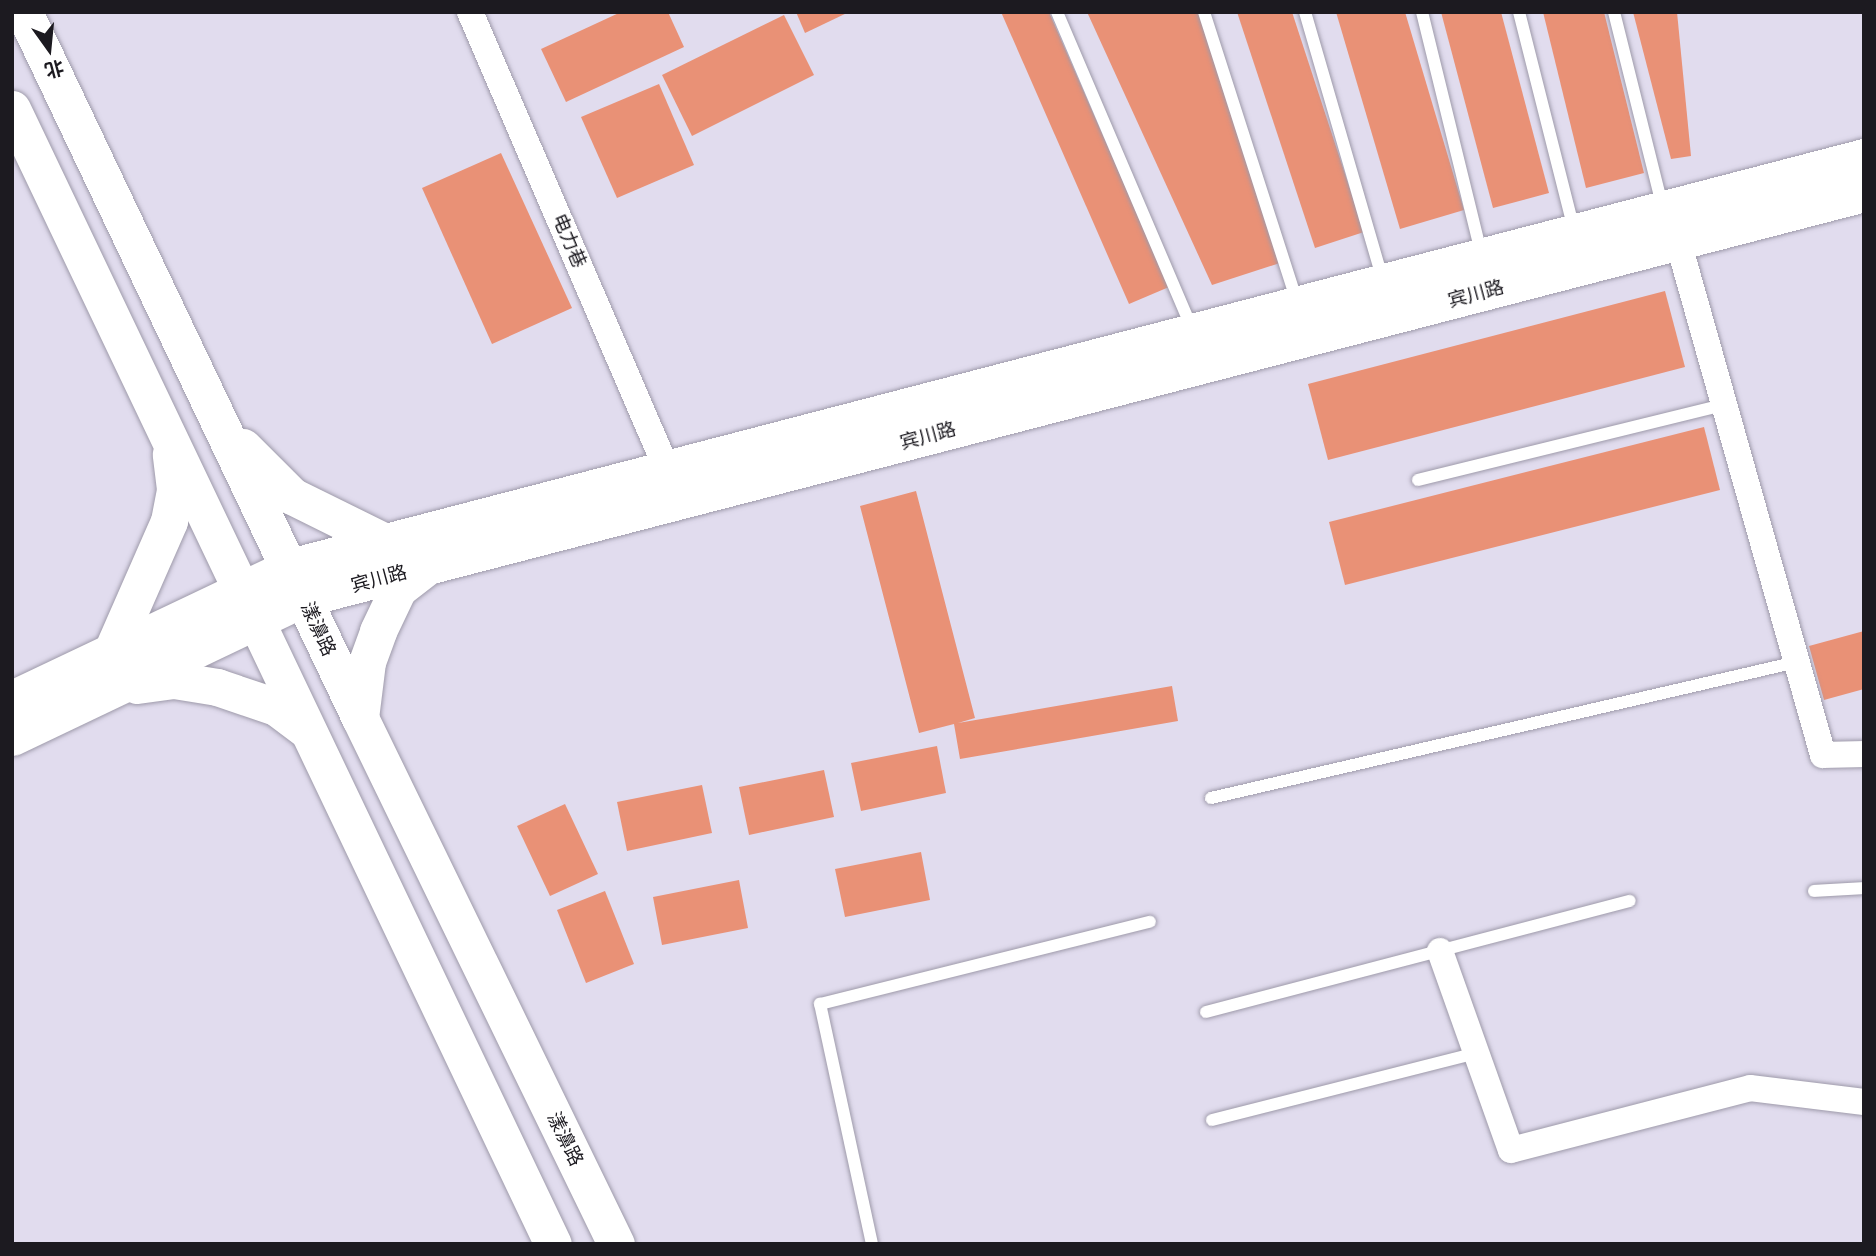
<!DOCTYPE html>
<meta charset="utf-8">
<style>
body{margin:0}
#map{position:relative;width:1876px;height:1256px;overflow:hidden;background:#e1dcee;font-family:"PT Sans Narrow","Noto Sans SC",sans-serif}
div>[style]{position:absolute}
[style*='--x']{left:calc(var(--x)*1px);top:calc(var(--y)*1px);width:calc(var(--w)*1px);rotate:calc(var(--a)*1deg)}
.building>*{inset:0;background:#e99176}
.roads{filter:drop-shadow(0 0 2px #9e9aaa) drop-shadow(0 0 2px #9e9aaa)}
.lane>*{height:12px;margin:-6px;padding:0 6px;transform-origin:6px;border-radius:6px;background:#fff}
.street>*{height:26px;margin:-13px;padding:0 13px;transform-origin:13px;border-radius:13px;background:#fff}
.secondary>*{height:37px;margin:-18.5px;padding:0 18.5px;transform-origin:18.5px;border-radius:18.5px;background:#fff}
span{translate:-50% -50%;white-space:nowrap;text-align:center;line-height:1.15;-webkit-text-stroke:5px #fff;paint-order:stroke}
.street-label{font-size:19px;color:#1c1a20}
.frame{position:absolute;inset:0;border:14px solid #1c1a20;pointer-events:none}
.north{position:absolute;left:14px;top:14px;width:70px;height:70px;-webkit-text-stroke:5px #fff;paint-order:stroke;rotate:165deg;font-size:19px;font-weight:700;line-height:28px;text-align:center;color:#1c1a20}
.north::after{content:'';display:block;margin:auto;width:24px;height:32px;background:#1c1a20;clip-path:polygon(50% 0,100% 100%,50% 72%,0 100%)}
</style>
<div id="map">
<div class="building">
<div style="clip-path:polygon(621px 12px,668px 12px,684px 47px,566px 102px,541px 49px)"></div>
<div style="clip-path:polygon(796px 12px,849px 12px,805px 33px)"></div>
<div style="clip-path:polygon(1001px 12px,1049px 12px,1169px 287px,1129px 304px)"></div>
<div style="clip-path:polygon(1087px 12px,1199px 12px,1283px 262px,1212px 285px)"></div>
<div style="clip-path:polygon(1237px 12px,1292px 12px,1364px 232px,1315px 248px)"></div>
<div style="clip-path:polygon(1336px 12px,1405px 12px,1464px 210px,1400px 229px)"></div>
<div style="clip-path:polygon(1441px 12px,1501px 12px,1549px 193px,1493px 208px)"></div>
<div style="clip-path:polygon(1543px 12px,1604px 12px,1644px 173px,1586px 188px)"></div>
<div style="clip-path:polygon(1633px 12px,1677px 12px,1691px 156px,1671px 159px)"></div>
<div style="clip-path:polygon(784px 15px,814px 75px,692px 136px,662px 75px)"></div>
<div style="clip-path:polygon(659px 84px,694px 165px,617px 198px,581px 117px)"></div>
<div style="clip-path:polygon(501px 153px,572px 308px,492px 344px,422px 188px)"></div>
<div style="clip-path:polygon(1665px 291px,1685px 367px,1328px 460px,1308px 384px)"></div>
<div style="clip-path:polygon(1704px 427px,1720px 490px,1345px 585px,1329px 522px)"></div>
<div style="clip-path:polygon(916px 491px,975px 718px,958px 723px,1172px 686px,1178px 721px,960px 759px,954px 724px,919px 733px,860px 506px)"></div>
<div style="clip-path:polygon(1864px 631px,1864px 689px,1824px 700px,1809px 646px)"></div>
<div style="clip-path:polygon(937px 746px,946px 793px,861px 811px,851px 763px)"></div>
<div style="clip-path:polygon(824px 770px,834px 817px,749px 835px,739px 787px)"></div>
<div style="clip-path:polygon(702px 785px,712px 833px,627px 851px,617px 802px)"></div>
<div style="clip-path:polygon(565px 804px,598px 874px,550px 896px,517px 826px)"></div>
<div style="clip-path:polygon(921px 852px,930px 900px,845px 917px,835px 869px)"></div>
<div style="clip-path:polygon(739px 880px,748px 928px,662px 945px,653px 897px)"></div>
<div style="clip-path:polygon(605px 891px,634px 964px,586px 983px,557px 910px)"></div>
</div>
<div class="roads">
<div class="lane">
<div style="--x:1057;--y:12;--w:344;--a:66.9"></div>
<div style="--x:1204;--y:12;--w:304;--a:72.2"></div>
<div style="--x:1305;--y:12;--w:280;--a:73.8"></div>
<div style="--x:1422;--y:12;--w:248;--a:76.2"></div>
<div style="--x:1519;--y:12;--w:224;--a:75.8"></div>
<div style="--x:1614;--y:12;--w:199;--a:76"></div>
<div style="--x:1418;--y:480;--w:315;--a:-13.8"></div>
<div style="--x:1211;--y:798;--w:602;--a:-13.07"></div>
<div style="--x:1814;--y:891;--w:50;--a:-3.4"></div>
<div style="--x:1206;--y:1012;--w:438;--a:-14.7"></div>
<div style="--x:1212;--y:1120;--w:272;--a:-14.2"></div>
<div style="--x:872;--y:1244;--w:246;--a:-102.2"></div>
<div style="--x:820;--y:1004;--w:340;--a:-14"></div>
</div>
<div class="street">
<div style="--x:470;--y:12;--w:498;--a:66.7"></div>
<div style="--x:1678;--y:241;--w:534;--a:74.25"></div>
<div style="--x:1823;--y:755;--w:41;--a:-1.4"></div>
<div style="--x:1440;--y:951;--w:211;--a:70.4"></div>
<div style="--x:1511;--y:1150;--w:247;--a:-14.5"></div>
<div style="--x:1750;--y:1088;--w:115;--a:7"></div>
</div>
<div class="secondary">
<div style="--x:24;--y:12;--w:782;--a:64.55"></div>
<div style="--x:360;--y:718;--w:585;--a:64.05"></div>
<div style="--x:12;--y:109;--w:1257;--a:64.52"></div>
<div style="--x:243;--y:447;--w:69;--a:45"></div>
<div style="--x:292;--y:496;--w:104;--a:26.3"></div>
<div style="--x:112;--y:651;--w:142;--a:-66.3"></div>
<div style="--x:169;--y:521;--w:33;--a:-79"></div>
<div style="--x:175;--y:489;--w:35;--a:-97"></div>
<div style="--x:137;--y:685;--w:37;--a:-8"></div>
<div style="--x:174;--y:680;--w:44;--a:9.2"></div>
<div style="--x:217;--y:687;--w:62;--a:18.7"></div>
<div style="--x:276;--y:707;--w:40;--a:37"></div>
<div style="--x:12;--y:699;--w:308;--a:-25.4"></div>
<div style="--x:290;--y:567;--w:1627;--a:-14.6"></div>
<div style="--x:360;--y:718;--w:56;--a:-82.9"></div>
<div style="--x:367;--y:662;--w:33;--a:-70"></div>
<div style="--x:378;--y:631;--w:47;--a:-64.5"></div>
<div style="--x:398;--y:589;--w:34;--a:-38"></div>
<div style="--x:12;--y:737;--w:323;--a:-25.5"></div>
<div style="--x:304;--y:598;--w:1612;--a:-14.55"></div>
</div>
</div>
<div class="street-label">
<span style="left:569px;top:241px;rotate:67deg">电力巷</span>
<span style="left:1476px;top:294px;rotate:-15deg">宾川路</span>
<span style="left:928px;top:436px;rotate:-15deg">宾川路</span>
<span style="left:379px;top:579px;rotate:-15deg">宾川路</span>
<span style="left:318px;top:629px;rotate:65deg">漾濞路</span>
<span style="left:565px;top:1139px;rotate:64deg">漾濞路</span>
</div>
<div class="frame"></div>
<div class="north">北</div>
</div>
